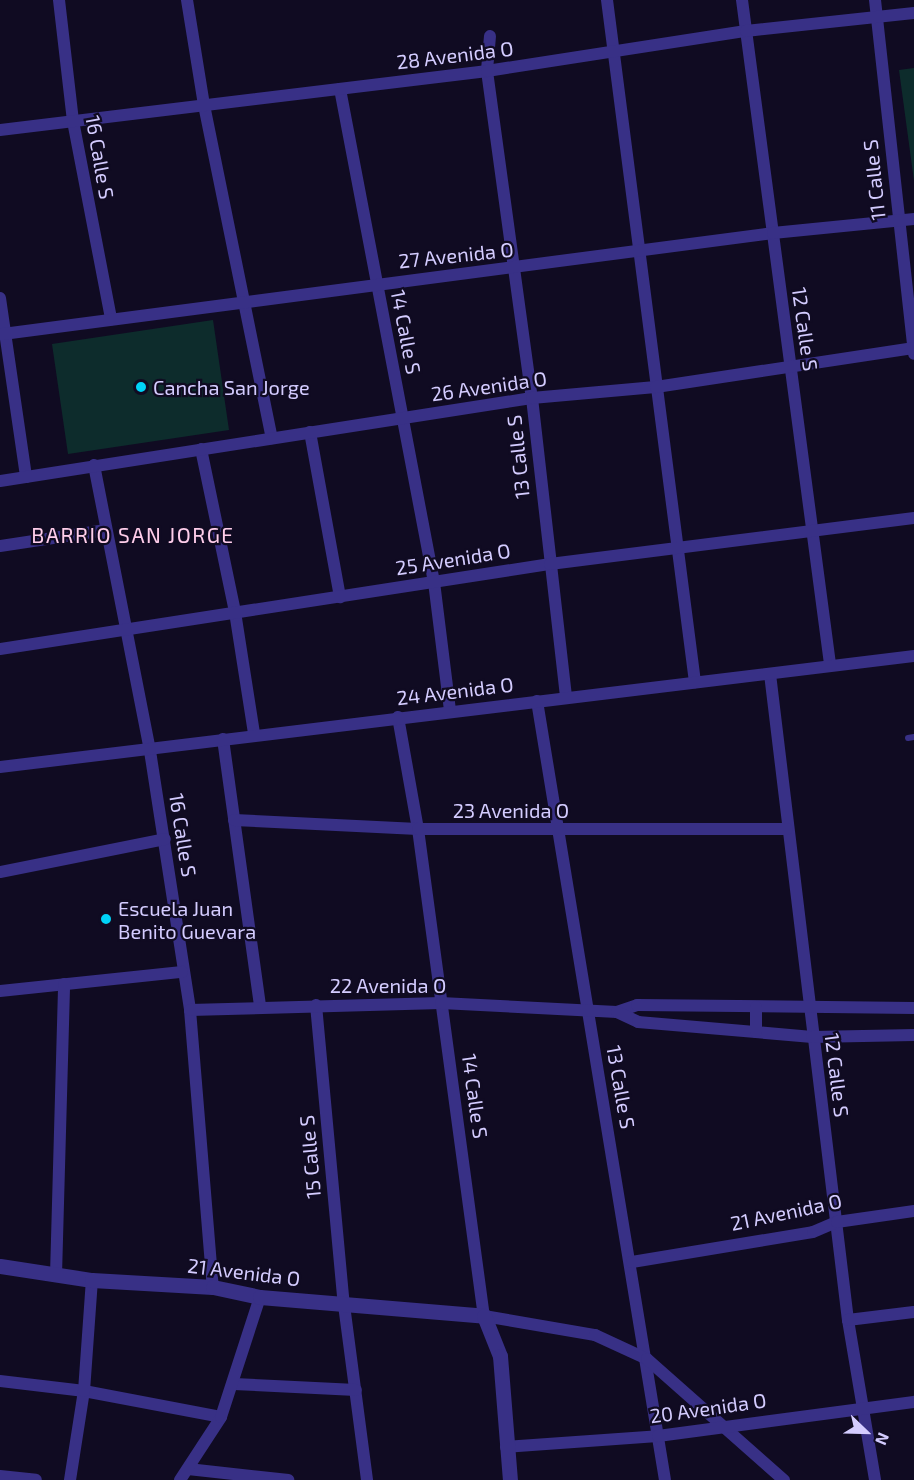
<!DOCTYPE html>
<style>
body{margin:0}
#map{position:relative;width:914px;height:1480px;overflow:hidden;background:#100b22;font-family:"Exo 2",sans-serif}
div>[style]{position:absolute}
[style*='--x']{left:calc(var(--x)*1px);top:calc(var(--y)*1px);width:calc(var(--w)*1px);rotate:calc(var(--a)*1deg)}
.green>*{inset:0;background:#0d2c2c}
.service>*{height:6px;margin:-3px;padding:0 3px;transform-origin:3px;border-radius:3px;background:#383086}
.minor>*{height:12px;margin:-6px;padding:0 6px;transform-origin:6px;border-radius:6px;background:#383086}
.tertiary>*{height:15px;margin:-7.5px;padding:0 7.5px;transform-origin:7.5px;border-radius:7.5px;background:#383086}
.dots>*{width:16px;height:16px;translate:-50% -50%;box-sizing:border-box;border:3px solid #100b22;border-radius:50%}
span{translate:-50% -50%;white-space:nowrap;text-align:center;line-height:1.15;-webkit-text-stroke:4.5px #100b22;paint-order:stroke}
.street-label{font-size:20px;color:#d4ccff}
.poi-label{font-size:20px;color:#d4ccff}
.left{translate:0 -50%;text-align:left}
.neighbourhood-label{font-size:21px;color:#ffceeb;letter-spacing:1.5px}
.north{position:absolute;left:836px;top:1402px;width:60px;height:60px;-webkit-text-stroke:4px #100b22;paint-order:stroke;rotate:113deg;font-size:16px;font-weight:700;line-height:24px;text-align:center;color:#d4ccff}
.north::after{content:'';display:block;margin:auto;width:21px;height:27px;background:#d4ccff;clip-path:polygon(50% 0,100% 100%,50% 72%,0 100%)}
</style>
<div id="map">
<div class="green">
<div style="clip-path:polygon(914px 68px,914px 181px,899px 70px)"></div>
<div style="clip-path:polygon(213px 320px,229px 430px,68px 454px,52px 344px)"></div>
</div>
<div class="service">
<div style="--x:908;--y:738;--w:6;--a:-9"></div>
</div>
<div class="minor">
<div style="--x:59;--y:0;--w:122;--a:83.4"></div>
<div style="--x:73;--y:121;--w:202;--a:79.1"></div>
<div style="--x:187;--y:0;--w:106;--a:80.8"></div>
<div style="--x:204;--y:105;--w:340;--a:78.5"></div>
<div style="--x:607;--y:0;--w:688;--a:82.65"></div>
<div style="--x:742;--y:0;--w:670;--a:82.45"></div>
<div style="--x:875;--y:0;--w:356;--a:83.7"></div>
<div style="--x:490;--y:36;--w:35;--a:95"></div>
<div style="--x:487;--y:71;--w:330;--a:82.2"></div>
<div style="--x:532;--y:398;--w:302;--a:83.5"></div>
<div style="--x:340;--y:89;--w:502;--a:79.21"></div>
<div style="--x:434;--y:582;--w:130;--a:82.9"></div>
<div style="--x:0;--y:130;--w:491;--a:-6.9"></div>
<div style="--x:487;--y:71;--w:262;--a:-8.8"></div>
<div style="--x:746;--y:31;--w:169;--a:-6.1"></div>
<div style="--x:0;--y:298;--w:181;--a:81.7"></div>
<div style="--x:3;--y:334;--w:777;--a:-7.47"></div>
<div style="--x:773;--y:233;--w:142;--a:-5.7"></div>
<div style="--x:310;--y:432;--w:168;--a:79.7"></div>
<div style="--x:201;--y:449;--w:167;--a:78.2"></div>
<div style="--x:235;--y:612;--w:123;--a:81.1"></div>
<div style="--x:94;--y:465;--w:291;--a:78.9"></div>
<div style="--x:150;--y:751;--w:262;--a:81.2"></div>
<div style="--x:190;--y:1010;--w:278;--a:85.3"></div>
<div style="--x:0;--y:481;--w:538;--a:-8.87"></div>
<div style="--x:532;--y:398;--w:124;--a:-5.1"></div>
<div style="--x:656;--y:387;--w:261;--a:-8.6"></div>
<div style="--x:0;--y:546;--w:107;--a:-8.6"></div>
<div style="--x:0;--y:649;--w:557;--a:-8.79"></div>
<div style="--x:550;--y:564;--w:367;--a:-7.2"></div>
<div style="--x:770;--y:674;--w:651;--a:83.12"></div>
<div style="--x:848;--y:1320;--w:162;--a:80.4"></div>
<div style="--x:537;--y:701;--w:789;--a:80.67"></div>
<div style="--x:398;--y:717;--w:114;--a:79.9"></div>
<div style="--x:418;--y:829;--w:491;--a:82.3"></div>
<div style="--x:484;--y:1316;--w:113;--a:9.7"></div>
<div style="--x:595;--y:1335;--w:57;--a:24.8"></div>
<div style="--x:647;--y:1359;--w:183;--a:41.5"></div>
<div style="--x:223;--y:739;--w:270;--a:82.1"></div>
<div style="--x:0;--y:767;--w:921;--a:-6.92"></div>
<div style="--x:234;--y:820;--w:184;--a:2.8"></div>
<div style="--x:418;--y:829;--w:369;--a:0"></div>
<div style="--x:0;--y:872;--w:168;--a:-11.3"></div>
<div style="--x:0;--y:991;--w:183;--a:-6"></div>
<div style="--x:316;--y:1005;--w:301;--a:84.7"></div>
<div style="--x:344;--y:1305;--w:177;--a:82.5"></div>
<div style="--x:190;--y:1010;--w:251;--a:-1.6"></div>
<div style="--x:441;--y:1003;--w:176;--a:2.9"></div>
<div style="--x:617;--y:1012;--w:21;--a:-19"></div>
<div style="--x:637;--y:1005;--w:277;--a:0.6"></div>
<div style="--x:617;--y:1012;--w:23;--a:25"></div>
<div style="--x:638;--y:1022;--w:175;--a:4.9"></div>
<div style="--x:812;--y:1037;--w:102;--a:-1.1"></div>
<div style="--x:756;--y:1032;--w:25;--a:-90"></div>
<div style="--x:632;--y:1262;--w:183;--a:-9.4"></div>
<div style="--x:813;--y:1232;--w:26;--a:-23"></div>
<div style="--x:837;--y:1222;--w:78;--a:-8.1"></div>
<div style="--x:56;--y:1275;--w:291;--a:-88.4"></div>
<div style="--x:848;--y:1320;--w:66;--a:-6.9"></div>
<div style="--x:0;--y:1381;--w:85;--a:6.8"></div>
<div style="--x:84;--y:1391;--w:139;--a:10.7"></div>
<div style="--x:234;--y:1384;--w:122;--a:2.8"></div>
<div style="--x:506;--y:1447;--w:152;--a:-4.1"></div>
<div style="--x:658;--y:1436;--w:258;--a:-7.6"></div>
<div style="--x:188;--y:1469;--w:101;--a:6.3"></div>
<div style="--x:0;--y:1476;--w:36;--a:6"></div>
<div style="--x:70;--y:1480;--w:90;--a:-81.1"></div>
<div style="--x:84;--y:1391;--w:111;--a:-85.9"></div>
<div style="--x:180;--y:1480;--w:75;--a:-56.9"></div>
<div style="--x:221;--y:1417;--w:126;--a:-72"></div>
</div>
<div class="tertiary">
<div style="--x:0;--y:1266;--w:93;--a:8.7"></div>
<div style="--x:92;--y:1280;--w:121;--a:3.3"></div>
<div style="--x:213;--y:1287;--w:48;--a:12"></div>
<div style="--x:260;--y:1297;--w:225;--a:4.8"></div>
<div style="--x:484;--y:1316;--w:43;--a:68.2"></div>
<div style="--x:500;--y:1356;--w:124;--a:85.4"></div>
</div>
<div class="dots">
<div style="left:141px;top:387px;background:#00d3f7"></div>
<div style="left:106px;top:919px;background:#00d3f7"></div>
</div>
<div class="street-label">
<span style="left:455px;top:55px;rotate:-7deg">28 Avenida O</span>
<span style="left:100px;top:157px;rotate:80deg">16 Calle S</span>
<span style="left:874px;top:180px;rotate:-96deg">11 Calle S</span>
<span style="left:456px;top:255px;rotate:-6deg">27 Avenida O</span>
<span style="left:805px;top:329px;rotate:82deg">12 Calle S</span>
<span style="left:406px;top:332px;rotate:79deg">14 Calle S</span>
<span style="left:489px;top:386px;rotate:-8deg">26 Avenida O</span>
<span style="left:518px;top:457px;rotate:-96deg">13 Calle S</span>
<span style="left:453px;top:559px;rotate:-9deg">25 Avenida O</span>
<span style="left:455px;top:691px;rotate:-7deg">24 Avenida O</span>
<span style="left:511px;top:810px">23 Avenida O</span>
<span style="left:183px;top:835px;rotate:81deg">16 Calle S</span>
<span style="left:388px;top:985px">22 Avenida O</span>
<span style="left:837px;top:1075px;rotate:83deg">12 Calle S</span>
<span style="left:621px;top:1087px;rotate:80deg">13 Calle S</span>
<span style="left:475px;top:1096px;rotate:82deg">14 Calle S</span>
<span style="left:310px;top:1157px;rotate:-95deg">15 Calle S</span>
<span style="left:786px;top:1212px;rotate:-12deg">21 Avenida O</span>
<span style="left:244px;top:1272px;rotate:7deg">21 Avenida O</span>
<span style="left:708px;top:1408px;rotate:-8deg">20 Avenida O</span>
</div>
<div class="poi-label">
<span class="left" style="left:153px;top:387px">Cancha San Jorge</span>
<span class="left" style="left:118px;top:920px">Escuela Juan<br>Benito Guevara</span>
</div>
<div class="neighbourhood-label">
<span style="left:133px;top:535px">BARRIO SAN JORGE</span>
</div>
<div class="north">N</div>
</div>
